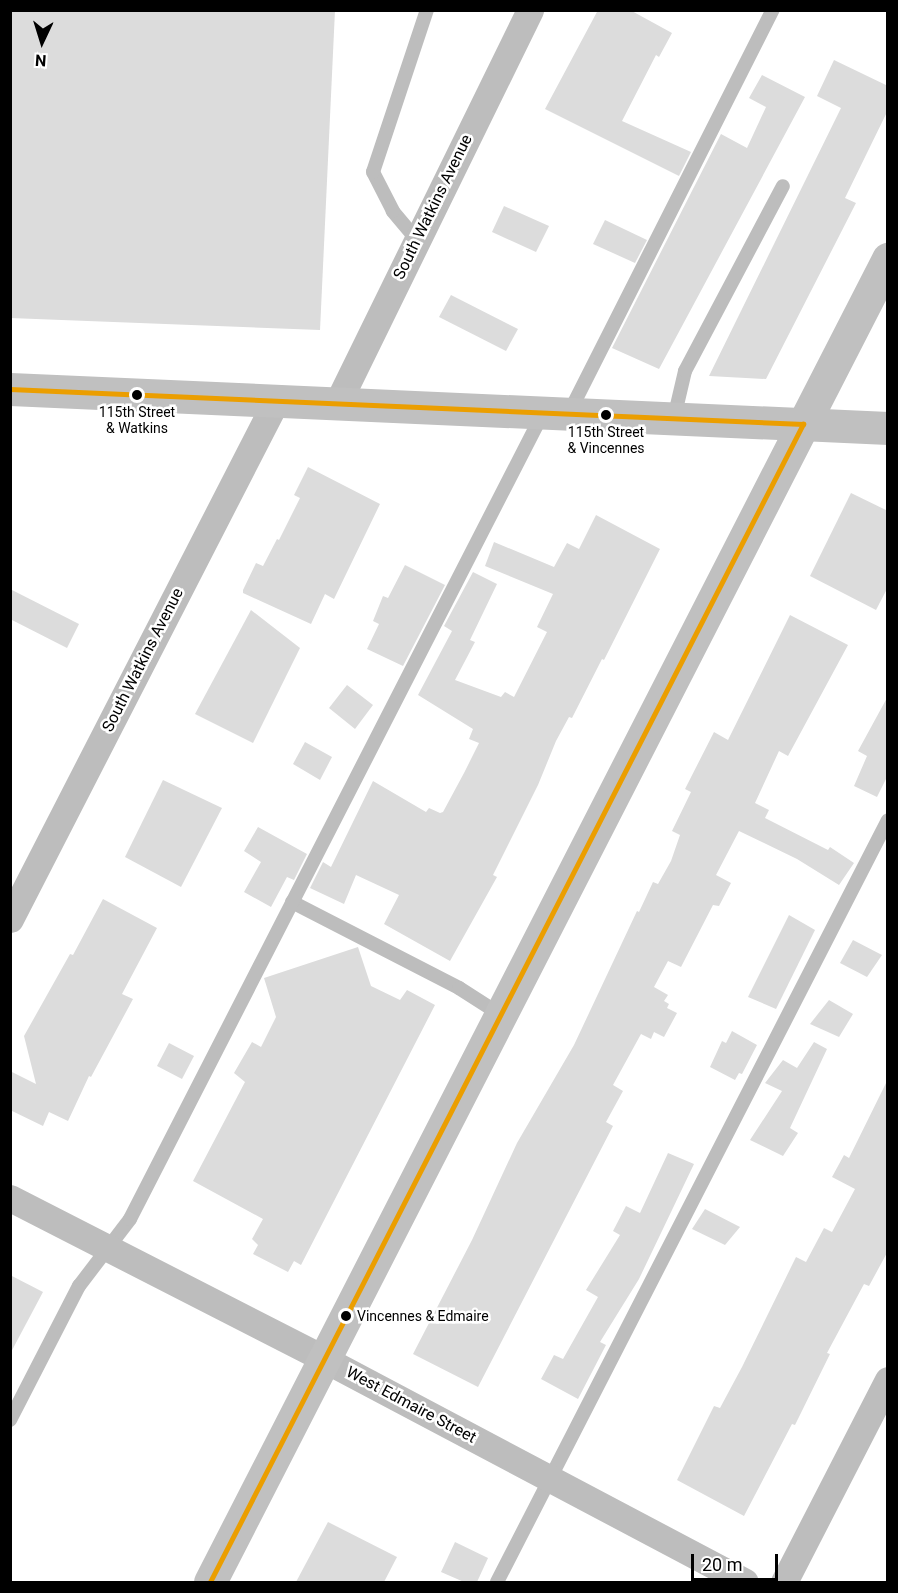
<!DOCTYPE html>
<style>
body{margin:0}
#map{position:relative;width:898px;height:1593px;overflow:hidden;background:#fff;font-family:Roboto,sans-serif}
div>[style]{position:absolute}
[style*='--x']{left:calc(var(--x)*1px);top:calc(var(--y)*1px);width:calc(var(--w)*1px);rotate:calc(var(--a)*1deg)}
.building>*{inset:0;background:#dcdcdc}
.lane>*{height:14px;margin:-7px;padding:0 7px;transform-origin:7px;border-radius:7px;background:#bdbdbd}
.street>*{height:27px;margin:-13.5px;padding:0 13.5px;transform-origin:13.5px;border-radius:13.5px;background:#bdbdbd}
.secondary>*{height:33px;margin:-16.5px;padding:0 16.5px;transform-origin:16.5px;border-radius:16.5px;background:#c0c0c0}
.bus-1>*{height:4.5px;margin:-2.25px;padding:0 2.25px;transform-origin:2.25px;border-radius:2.25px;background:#eb9e00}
.dots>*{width:16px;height:16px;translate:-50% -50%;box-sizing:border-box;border:3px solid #fff;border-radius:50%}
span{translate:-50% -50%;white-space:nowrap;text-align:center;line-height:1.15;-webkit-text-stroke:5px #fff;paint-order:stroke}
.bus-label{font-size:14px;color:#000}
.left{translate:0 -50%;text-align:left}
.street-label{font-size:16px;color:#000}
.frame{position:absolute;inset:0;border:12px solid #000;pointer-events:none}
.north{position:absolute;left:12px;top:12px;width:60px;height:60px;-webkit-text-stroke:4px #fff;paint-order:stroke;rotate:184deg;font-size:16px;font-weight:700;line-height:24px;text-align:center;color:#000}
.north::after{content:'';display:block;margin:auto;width:21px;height:27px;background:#000;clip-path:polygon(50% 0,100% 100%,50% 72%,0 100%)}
.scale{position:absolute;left:691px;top:1554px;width:87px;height:27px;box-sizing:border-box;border:3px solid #000;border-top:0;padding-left:8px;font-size:18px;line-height:21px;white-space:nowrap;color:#000;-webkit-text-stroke:4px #fff;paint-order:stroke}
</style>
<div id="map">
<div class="building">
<div style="clip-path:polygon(10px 10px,335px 10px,320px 330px,10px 318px)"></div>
<div style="clip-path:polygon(598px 10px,630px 10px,672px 33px,659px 57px,656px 55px,622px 121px,691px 152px,679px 176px,545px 109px)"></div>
<div style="clip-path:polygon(834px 60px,888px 86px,888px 110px,845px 198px,856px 203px,766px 379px,709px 376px,841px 108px,817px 96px)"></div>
<div style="clip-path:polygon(762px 75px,805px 97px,659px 369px,612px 348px,721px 134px,747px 148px,766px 107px,749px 98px)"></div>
<div style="clip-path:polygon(504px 206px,549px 226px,536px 252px,492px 232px)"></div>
<div style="clip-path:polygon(605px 220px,647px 240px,635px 263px,593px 244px)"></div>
<div style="clip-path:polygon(451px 295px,518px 329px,506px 351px,439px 317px)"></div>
<div style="clip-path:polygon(308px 467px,380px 504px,334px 599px,325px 594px,311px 624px,243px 593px,243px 590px,256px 563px,263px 566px,277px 539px,279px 540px,300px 498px,294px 495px)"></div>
<div style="clip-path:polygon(851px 493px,888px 511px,888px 587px,876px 610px,810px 576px)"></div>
<div style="clip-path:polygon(596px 515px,660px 549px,604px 660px,602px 659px,572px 718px,569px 717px,556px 741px,538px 785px,493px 875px,497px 877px,450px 961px,384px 924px,399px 895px,356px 875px,344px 904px,310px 888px,323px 862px,331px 867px,373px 781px,426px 812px,429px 808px,440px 813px,443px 812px,464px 773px,479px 743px,469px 739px,473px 729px,418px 695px,452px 631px,444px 626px,473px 572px,497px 584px,470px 640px,475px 642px,455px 680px,501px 697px,505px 692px,514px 697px,547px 632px,537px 627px,553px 594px,485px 566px,494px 542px,554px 567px,567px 543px,579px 549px)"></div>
<div style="clip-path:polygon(405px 565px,445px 585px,403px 666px,367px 649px,379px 624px,373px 621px,383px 596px,388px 598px)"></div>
<div style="clip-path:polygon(10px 589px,79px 624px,67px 648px,10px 619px)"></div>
<div style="clip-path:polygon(251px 610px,300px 648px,253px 743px,195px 714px)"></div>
<div style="clip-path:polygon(790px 615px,848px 645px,788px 756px,779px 751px,755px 803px,769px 810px,765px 818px,828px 850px,830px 847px,854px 863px,839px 885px,797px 859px,739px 831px,716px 875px,731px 883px,719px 906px,713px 905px,681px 967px,668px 961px,654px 987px,668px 995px,664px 1001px,669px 1004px,667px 1008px,677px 1013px,664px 1037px,654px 1032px,651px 1039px,641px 1034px,613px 1085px,623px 1091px,606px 1122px,613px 1126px,478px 1387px,413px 1354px,472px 1240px,517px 1143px,574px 1045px,637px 911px,639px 912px,653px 882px,658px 884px,671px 861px,680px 835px,672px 831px,691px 792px,685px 789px,714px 732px,728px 740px)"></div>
<div style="clip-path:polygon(347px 685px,373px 705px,355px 729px,329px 708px)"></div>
<div style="clip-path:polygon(888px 696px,888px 775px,877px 797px,854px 786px,867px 756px,858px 751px)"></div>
<div style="clip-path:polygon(305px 742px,332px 757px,320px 780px,293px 764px)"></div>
<div style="clip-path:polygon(163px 780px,222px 808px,181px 887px,125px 857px)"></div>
<div style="clip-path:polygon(258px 827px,307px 854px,294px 880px,287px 877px,271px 907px,244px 892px,261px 862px,244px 851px)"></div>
<div style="clip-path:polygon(103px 899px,157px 928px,122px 994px,133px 999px,91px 1077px,89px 1076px,68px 1121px,49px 1112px,43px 1126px,10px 1110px,10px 1071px,36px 1084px,24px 1036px,70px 954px,73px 955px)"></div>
<div style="clip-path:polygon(789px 915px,815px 930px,776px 1009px,748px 997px)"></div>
<div style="clip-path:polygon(853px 940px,882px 955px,867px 977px,840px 963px)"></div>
<div style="clip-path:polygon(358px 947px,371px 986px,400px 1000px,407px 990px,435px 1005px,301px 1265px,294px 1261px,288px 1272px,253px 1254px,258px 1245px,252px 1239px,263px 1219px,193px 1181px,245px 1082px,234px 1073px,252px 1042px,261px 1047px,276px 1017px,264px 978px)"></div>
<div style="clip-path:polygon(829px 1000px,853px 1014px,839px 1037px,810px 1024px)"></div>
<div style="clip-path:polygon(732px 1031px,757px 1045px,742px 1074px,739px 1073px,735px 1080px,710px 1067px,722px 1041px,726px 1043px)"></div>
<div style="clip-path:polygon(814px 1042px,827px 1049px,790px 1128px,798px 1133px,783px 1156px,750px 1140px,782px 1091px,765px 1083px,783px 1060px,797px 1068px)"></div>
<div style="clip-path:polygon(169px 1043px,194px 1056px,182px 1079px,157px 1066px)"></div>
<div style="clip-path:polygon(888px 1079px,888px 1251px,869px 1286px,864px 1284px,827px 1353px,830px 1354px,795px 1425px,792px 1424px,744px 1516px,677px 1480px,714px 1406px,720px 1408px,742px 1367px,796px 1257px,806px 1262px,824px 1228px,832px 1232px,855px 1189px,832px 1177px,844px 1155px,849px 1158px)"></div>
<div style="clip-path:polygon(668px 1153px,694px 1164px,639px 1279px,600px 1342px,606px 1345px,578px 1399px,541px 1379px,554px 1355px,563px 1359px,598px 1297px,586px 1290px,620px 1235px,613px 1231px,626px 1206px,640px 1213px)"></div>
<div style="clip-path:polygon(705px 1209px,740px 1227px,725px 1245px,692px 1229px)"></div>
<div style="clip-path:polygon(10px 1275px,43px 1292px,10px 1354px)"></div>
<div style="clip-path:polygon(328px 1522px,397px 1557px,384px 1582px,296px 1582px)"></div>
<div style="clip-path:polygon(455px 1542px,488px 1558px,477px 1582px,464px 1582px,441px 1572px)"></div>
</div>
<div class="lane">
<div style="--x:417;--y:240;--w:38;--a:-130"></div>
<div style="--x:393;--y:211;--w:44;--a:-117.1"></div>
<div style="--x:373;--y:172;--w:171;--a:-71.6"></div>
<div style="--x:569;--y:413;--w:452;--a:-63.2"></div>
<div style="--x:674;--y:418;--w:48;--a:-76.8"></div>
<div style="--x:685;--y:371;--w:209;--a:-62.1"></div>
<div style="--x:292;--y:902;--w:188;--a:27.2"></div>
<div style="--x:459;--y:988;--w:50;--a:32.7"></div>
<div style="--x:10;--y:1420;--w:151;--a:-62.8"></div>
<div style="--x:79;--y:1286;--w:84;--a:-52.7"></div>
<div style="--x:130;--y:1219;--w:906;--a:-62.87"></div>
<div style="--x:497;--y:1582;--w:856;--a:-62.84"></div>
</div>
<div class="street">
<div style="--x:337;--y:404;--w:439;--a:-63.9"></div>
<div style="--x:10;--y:919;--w:582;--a:-62.82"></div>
<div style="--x:10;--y:1198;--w:353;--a:27.1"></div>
<div style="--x:324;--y:1359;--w:476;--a:27.9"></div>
<div style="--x:784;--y:1582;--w:227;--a:-62.8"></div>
</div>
<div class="secondary">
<div style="--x:10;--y:389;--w:879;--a:2.54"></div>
<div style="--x:210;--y:1582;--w:1487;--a:-62.87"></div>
</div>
<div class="bus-1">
<div style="--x:10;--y:389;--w:794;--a:2.53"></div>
<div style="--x:210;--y:1582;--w:1301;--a:-62.88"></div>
</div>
<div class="dots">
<div style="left:137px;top:395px;background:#000"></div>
<div style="left:606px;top:415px;background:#000"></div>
<div style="left:346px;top:1316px;background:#000"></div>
</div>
<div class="bus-label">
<span style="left:137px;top:420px">115th Street<br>&amp; Watkins</span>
<span style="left:606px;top:440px">115th Street<br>&amp; Vincennes</span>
<span class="left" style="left:357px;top:1316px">Vincennes &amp; Edmaire</span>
</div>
<div class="street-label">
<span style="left:433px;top:207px;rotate:-64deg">South Watkins Avenue</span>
<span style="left:143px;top:660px;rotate:-63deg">South Watkins Avenue</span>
<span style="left:411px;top:1405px;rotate:28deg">West Edmaire Street</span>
</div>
<div class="frame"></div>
<div class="north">N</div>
<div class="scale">20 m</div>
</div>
